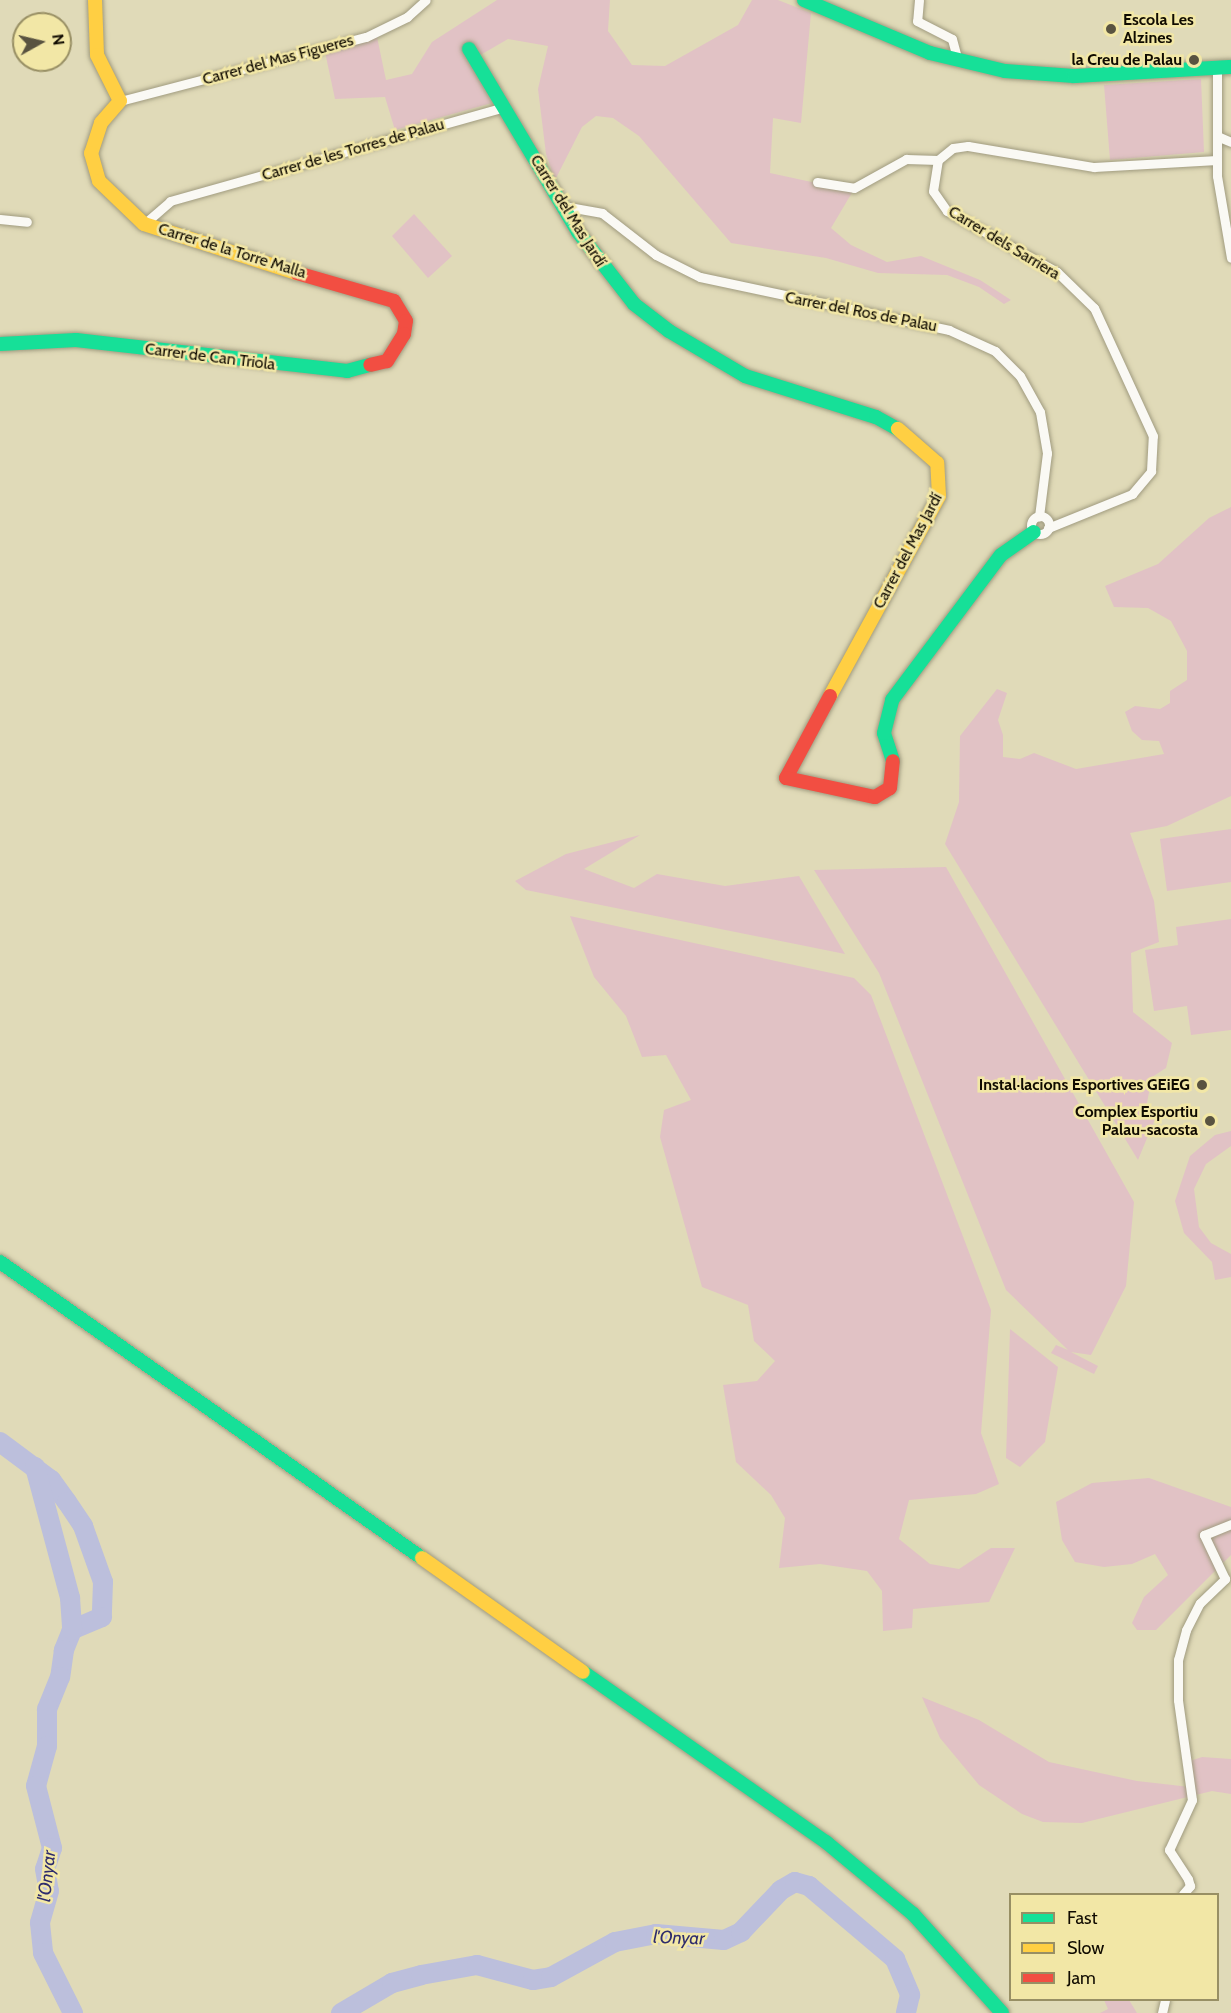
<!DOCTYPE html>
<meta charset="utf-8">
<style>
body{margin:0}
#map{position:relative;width:1231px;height:2013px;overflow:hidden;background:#e0dab8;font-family:Cabin,sans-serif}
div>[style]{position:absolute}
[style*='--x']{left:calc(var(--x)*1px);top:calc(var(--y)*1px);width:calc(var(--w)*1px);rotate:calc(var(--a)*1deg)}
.green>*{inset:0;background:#e1c2c5}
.river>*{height:20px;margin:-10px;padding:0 10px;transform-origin:10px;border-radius:10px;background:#bcbfdc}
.roads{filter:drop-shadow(0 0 2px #a09b7f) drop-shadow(0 0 2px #a09b7f)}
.street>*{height:9px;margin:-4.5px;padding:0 4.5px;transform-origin:4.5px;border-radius:4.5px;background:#faf9f4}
.street>.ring{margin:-4.5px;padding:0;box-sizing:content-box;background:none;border:9px solid #faf9f4;border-radius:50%}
.fast>*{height:14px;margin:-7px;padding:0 7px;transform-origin:7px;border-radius:7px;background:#16e098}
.slow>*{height:14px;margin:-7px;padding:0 7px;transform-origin:7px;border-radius:7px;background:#ffcf43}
.jam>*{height:14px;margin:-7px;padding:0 7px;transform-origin:7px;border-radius:7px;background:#f24e42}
.dots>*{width:16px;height:16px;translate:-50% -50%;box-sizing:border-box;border:3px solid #f2e7a6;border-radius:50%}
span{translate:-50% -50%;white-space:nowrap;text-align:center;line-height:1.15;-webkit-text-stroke:5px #f2e7a6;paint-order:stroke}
.poi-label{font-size:16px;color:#100b00;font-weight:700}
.left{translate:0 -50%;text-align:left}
.right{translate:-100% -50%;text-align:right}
.street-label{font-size:16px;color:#100b00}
.water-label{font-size:18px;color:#2e2c6d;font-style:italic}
.legend{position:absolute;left:1009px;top:1893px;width:210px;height:108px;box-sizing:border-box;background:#f2e7a6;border:2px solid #988f64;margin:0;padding:8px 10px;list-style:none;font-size:18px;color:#100b00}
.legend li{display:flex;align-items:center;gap:12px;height:30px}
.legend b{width:30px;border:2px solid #988f64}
.north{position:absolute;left:12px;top:12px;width:60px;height:60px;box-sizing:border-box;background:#f2e7a6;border:2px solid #988f64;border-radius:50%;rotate:82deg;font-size:16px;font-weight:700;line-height:24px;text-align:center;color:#100b00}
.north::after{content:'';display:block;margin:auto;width:21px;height:27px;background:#595340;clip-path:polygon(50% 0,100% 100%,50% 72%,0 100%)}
</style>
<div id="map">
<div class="green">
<div style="clip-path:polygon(497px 0,610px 0,608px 31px,632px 65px,665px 66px,738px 25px,752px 0,778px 0,811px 13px,801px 123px,773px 118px,770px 173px,853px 191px,831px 228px,851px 245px,887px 262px,921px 256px,980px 280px,1011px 300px,1004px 304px,979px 287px,947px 275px,878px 273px,826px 258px,731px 243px,639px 136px,613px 118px,596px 116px,582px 127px,555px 180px,546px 154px,538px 89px,548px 46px,508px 39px,470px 61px,492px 103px,395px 130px,385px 97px,335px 99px,325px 52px,377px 37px,386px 80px,412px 74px,432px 42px)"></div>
<div style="clip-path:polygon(1201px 79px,1204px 152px,1110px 160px,1104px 85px)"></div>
<div style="clip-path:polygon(414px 214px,452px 256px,428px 278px,392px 236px)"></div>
<div style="clip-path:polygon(1231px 507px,1231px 796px,1167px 826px,1130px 833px,1154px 901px,1159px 942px,1131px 953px,1133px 1012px,1172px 1043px,1166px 1068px,1152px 1077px,1146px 1108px,1157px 1114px,1138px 1160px,945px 844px,959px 802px,960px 736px,997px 689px,1007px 693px,998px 720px,1003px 735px,1003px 757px,1020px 759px,1034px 753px,1076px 769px,1164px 754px,1159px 741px,1142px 740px,1132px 731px,1125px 712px,1135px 706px,1160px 709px,1170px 703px,1170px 691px,1187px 680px,1187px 651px,1171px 621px,1148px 608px,1114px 607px,1105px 586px,1158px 564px,1209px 518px)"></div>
<div style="clip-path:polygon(1231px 829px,1231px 882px,1167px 891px,1160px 839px)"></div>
<div style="clip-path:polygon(640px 835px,584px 869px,634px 888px,657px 874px,725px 886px,799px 876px,845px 954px,526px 890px,515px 881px,566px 854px)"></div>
<div style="clip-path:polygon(946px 867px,1134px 1202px,1126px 1286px,1091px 1355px,1071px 1352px,1098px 1366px,1094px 1374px,1051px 1353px,1056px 1345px,1068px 1350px,1006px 1290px,879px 973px,814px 870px)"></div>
<div style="clip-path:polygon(570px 916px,854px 978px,871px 995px,991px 1310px,981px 1433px,999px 1484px,976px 1494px,909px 1500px,899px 1539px,930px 1564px,959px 1569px,991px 1548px,1015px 1548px,989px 1602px,913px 1609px,912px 1628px,883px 1631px,882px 1591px,867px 1571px,820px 1564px,779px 1568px,785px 1518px,771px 1495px,736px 1462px,723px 1385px,757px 1381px,775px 1361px,754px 1341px,748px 1305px,702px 1287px,660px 1137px,664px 1110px,691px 1100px,666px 1055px,642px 1057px,626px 1016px,594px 977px)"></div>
<div style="clip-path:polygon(1231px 919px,1231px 1030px,1191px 1035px,1187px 1006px,1154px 1011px,1145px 950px,1178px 945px,1176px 927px)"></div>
<div style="clip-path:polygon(1231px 1131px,1231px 1146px,1206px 1164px,1194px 1189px,1199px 1227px,1211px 1243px,1231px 1254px,1231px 1277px,1215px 1280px,1212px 1262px,1184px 1233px,1175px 1201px,1190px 1156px,1215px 1135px)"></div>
<div style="clip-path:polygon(1010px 1329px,1058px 1367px,1045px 1442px,1020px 1467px,1006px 1458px)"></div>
<div style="clip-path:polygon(1149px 1478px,1231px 1507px,1231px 1555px,1156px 1630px,1137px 1630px,1132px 1623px,1144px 1597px,1168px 1575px,1155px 1554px,1132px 1564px,1104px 1567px,1075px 1562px,1062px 1540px,1056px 1502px,1092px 1483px)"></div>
<div style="clip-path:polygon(922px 1697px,979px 1720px,1049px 1762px,1137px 1781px,1190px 1787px,1187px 1762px,1202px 1757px,1231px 1759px,1231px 1794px,1212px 1791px,1082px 1823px,1043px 1822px,1022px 1814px,979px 1785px,940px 1738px)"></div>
<div style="clip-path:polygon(1104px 2000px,1129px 2000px,1137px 2013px,1100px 2013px,1108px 2009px)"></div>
</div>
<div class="river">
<div style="--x:0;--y:1442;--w:64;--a:36.7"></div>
<div style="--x:51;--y:1480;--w:27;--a:54"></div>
<div style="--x:67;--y:1502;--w:29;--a:56"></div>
<div style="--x:83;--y:1526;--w:59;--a:70.3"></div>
<div style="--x:103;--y:1582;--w:35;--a:92"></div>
<div style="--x:102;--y:1617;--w:33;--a:157"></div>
<div style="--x:72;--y:1630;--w:22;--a:112"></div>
<div style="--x:64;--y:1650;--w:27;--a:98"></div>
<div style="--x:60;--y:1677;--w:35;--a:112"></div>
<div style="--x:47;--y:1709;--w:37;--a:90"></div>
<div style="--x:47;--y:1746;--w:41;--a:105.4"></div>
<div style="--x:36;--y:1786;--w:64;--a:75.5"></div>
<div style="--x:52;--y:1848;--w:22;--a:108"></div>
<div style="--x:45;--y:1869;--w:22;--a:80"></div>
<div style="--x:49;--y:1891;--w:33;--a:106"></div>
<div style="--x:40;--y:1923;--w:30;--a:84"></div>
<div style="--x:43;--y:1953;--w:67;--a:63.4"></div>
<div style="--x:35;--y:1467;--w:136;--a:75"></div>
<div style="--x:70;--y:1598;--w:32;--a:86"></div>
<div style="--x:341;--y:2013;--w:59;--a:-30.5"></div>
<div style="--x:392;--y:1983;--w:30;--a:-15"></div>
<div style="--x:421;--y:1975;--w:57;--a:-10.1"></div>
<div style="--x:477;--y:1965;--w:58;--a:15"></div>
<div style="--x:533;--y:1980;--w:18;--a:-9"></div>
<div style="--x:551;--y:1977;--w:73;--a:-28.7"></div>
<div style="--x:615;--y:1942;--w:42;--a:-11"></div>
<div style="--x:656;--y:1934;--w:68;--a:5"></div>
<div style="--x:724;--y:1940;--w:19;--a:-25"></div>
<div style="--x:741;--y:1932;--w:58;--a:-46.4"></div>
<div style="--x:781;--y:1890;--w:16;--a:-30"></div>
<div style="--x:795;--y:1882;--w:15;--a:16"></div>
<div style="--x:809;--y:1886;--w:113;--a:40.3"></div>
<div style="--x:895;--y:1959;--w:39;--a:67"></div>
<div style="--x:910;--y:1995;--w:18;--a:103"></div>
</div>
<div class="roads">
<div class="street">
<div style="--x:919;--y:0;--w:21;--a:95"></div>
<div style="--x:917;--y:21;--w:39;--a:27"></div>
<div style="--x:952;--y:39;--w:23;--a:75"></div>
<div style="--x:1217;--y:68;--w:108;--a:90"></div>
<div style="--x:1217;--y:176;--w:83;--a:80.3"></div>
<div style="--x:120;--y:101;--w:254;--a:-14.6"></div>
<div style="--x:366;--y:37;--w:46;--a:-26"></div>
<div style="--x:407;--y:17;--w:25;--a:-42"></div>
<div style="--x:1217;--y:136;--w:15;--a:23"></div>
<div style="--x:817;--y:182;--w:37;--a:9"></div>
<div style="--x:854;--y:188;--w:60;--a:-29.1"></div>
<div style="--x:906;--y:159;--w:32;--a:2"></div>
<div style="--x:563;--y:206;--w:40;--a:10"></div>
<div style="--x:602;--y:213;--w:68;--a:37.9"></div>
<div style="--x:656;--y:255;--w:49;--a:26.6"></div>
<div style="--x:700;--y:277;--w:255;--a:12"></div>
<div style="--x:949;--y:330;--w:51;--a:24.5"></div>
<div style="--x:995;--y:351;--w:35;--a:45"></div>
<div style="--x:1020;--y:376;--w:41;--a:60.9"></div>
<div style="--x:1040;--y:412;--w:42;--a:80.3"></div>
<div style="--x:1047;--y:453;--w:64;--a:97.2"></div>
<div style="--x:0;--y:219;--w:27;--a:6"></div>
<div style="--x:144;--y:224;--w:35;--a:-41"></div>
<div style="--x:170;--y:201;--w:347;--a:-15.7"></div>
<div class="ring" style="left:1031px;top:516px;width:9px;height:9px"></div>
<div style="--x:1048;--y:528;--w:91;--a:-22"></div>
<div style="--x:1132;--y:494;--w:30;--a:-50"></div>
<div style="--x:1151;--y:471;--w:35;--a:-87"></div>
<div style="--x:1153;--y:436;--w:141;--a:-114.7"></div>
<div style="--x:1094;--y:308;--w:52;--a:-135.8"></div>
<div style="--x:1057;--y:272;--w:126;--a:-151"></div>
<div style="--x:947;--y:211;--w:24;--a:-125"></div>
<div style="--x:933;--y:191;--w:31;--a:-81"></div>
<div style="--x:938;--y:160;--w:19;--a:-39"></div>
<div style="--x:953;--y:148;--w:15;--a:-8"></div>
<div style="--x:968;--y:146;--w:128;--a:9.5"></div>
<div style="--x:1094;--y:167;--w:123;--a:-3.3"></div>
<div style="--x:1183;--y:1894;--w:11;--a:-49"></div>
<div style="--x:1190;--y:1886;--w:7;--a:-106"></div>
<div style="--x:1188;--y:1879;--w:35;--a:-123"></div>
<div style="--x:1169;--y:1850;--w:55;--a:-65.3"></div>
<div style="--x:1192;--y:1800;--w:101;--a:-98"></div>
<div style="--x:1178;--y:1700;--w:40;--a:-90"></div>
<div style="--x:1178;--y:1660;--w:31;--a:-75"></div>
<div style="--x:1186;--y:1630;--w:30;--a:-63"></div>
<div style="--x:1200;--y:1603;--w:35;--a:-44"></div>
<div style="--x:1225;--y:1579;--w:49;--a:-115.5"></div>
<div style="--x:1204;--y:1535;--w:29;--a:-22"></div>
<div style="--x:1162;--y:2013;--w:13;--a:-77"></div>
</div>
<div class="fast">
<div style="--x:804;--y:0;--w:137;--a:22.8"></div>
<div style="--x:930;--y:53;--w:77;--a:13.5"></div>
<div style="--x:1005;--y:71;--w:69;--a:4.1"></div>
<div style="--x:1074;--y:76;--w:157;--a:-3.3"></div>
<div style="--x:469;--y:49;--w:213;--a:59.2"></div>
<div style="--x:578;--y:232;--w:91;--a:52.1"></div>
<div style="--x:634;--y:304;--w:44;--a:37.6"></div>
<div style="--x:669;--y:331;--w:88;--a:30.6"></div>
<div style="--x:745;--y:376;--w:137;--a:17.4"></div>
<div style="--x:876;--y:417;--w:25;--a:29"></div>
<div style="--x:0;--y:344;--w:76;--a:-3"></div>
<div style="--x:76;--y:340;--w:273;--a:6.5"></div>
<div style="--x:347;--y:371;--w:24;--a:-15"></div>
<div style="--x:893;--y:761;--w:29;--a:-108"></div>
<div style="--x:884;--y:733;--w:34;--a:-76"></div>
<div style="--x:892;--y:700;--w:181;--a:-53.1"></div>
<div style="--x:1001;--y:555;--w:40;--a:-34.9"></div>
<div style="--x:0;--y:1262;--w:515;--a:35.05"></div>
<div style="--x:583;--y:1672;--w:297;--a:35"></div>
<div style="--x:826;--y:1842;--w:113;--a:39.6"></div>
<div style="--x:913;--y:1914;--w:133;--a:48"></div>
</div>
<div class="slow">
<div style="--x:95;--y:0;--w:55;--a:87.9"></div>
<div style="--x:97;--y:55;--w:51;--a:63.4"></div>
<div style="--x:120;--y:101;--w:29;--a:131"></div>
<div style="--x:101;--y:123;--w:32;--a:108"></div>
<div style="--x:91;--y:153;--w:29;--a:74"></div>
<div style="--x:99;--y:181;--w:62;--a:43.7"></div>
<div style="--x:144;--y:224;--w:161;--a:17.8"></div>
<div style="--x:830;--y:696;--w:228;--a:-61.4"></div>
<div style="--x:939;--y:496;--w:33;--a:-93"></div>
<div style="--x:937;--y:463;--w:52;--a:-138.9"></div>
<div style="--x:422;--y:1558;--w:197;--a:35.3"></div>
</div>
<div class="jam">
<div style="--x:297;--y:273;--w:101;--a:16.1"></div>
<div style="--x:394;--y:301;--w:23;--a:59"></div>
<div style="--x:406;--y:321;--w:13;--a:99"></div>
<div style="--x:404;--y:334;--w:32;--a:122"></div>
<div style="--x:387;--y:361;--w:17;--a:167"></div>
<div style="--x:830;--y:696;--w:93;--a:118.2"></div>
<div style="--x:786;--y:778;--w:91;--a:12.1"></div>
<div style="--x:875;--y:797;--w:17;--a:-31"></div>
<div style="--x:890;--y:788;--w:27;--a:-84"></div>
</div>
</div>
<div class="dots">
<div style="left:1111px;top:29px;background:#595340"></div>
<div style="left:1194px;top:60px;background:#595340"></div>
<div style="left:1202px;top:1085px;background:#595340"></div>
<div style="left:1210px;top:1121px;background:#595340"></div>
</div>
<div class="poi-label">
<span class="left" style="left:1123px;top:29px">Escola Les<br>Alzines</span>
<span class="right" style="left:1182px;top:60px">la Creu de Palau</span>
<span class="right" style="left:1190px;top:1085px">Instal·lacions Esportives GEiEG</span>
<span class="right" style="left:1198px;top:1121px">Complex Esportiu<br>Palau-sacosta</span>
</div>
<div class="street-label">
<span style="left:278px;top:60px;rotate:-15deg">Carrer del Mas Figueres</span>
<span style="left:353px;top:150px;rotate:-16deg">Carrer de les Torres de Palau</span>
<span style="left:568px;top:211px;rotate:58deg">Carrer del Mas Jardí</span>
<span style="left:1004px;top:243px;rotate:31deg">Carrer dels Sarriera</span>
<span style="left:232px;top:251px;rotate:17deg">Carrer de la Torre Malla</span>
<span style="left:861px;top:312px;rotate:11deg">Carrer del Ros de Palau</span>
<span style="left:210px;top:357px;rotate:7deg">Carrer de Can Triola</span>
<span style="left:908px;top:551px;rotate:-62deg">Carrer del Mas Jardí</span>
</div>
<div class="water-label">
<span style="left:47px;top:1876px;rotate:-84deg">l'Onyar</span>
<span style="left:679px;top:1938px;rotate:2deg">l'Onyar</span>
</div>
<ul class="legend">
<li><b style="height:8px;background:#16e098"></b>Fast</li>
<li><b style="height:8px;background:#ffcf43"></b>Slow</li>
<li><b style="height:8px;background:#f24e42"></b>Jam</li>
</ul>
<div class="north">N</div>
</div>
